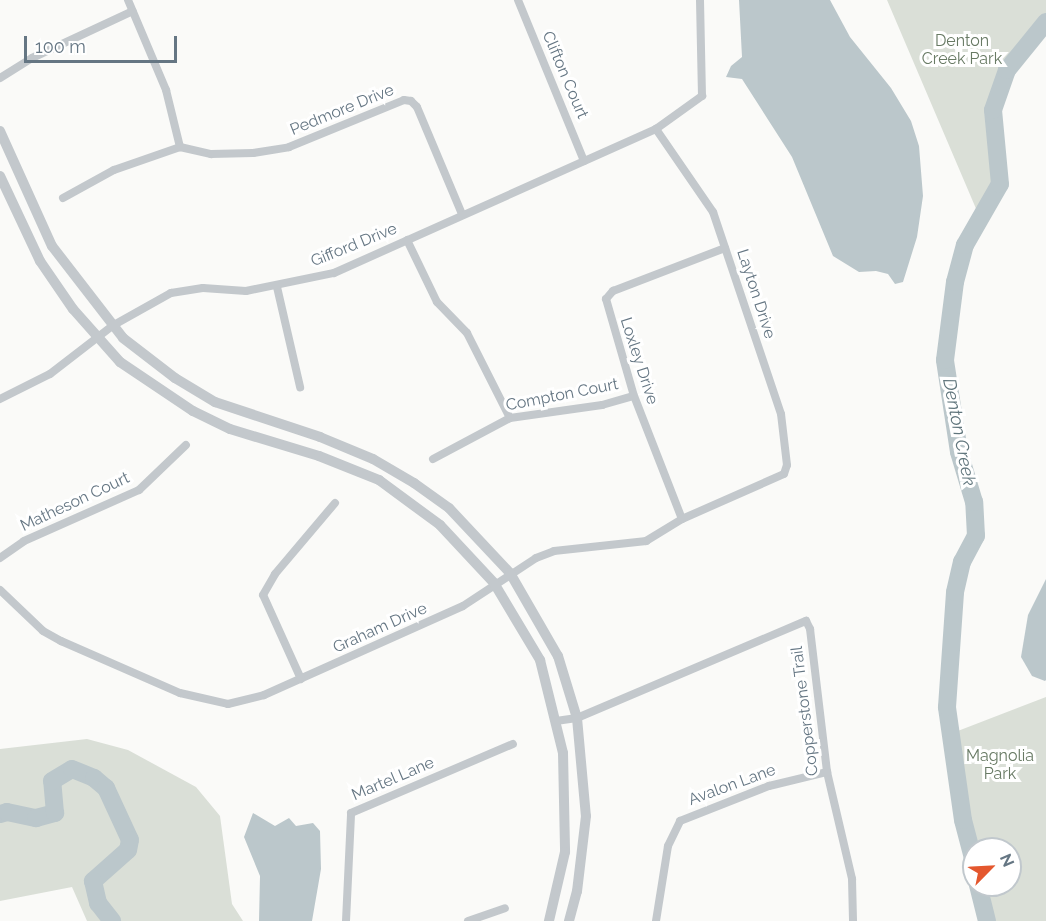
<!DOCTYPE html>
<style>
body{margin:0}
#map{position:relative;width:1046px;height:921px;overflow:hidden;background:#fafaf8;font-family:Raleway,sans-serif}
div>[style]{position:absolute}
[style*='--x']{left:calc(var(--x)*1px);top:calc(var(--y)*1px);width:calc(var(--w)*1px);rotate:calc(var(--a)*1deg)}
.green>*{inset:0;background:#dadfd7}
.water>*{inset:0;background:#bbc7cb}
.river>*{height:18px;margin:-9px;padding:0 9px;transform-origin:9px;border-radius:9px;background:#bbc7cb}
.minor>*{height:8px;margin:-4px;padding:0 4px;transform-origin:4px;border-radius:4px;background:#c3c8cc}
.tertiary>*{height:10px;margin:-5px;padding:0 5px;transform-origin:5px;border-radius:5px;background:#c3c8cc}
span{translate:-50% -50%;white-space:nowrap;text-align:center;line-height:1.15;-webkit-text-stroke:6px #fff;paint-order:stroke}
.park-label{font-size:16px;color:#687a64}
.street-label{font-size:16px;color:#657683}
.water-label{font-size:18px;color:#60757c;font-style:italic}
.north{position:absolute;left:962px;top:837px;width:60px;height:60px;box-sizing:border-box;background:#fff;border:2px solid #c1c8cd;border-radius:50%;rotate:66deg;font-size:16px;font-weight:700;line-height:24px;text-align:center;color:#657683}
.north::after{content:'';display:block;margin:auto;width:21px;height:27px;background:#e4572e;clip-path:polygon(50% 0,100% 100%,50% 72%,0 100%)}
.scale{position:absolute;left:24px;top:36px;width:153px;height:27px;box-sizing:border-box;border:3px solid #657683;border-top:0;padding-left:8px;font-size:18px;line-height:21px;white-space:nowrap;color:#657683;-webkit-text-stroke:4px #fff;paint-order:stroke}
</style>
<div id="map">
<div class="green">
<div style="clip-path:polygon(887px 0,1046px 0,1046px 22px,1007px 70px,993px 110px,1000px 184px,980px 218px)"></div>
<div style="clip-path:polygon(1046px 697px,1046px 921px,987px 921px,978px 885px,1010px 885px,1010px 849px,974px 849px,974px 862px,963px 820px,950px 734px)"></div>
<div style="clip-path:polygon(87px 739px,128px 750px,196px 787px,220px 816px,232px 904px,243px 921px,87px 921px,72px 887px,0 901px,0 749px)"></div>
</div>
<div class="water">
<div style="clip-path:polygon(739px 0,830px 0,850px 37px,891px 88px,911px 121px,919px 146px,923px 196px,917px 237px,903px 282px,895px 284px,888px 274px,876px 271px,859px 272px,833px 256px,792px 157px,742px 79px,726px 77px,731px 66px,742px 57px)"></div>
<div style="clip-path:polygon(1046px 579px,1046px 680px,1045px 681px,1032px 676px,1021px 657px,1028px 615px)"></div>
<div style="clip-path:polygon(253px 813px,275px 826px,289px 818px,296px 826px,313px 823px,320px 831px,321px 869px,312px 921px,259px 921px,260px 876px,244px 837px)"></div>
</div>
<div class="river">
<div style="--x:0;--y:814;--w:7;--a:-16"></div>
<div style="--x:7;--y:812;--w:30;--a:12"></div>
<div style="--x:36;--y:818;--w:20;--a:-15"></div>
<div style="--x:55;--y:813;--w:32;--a:-95"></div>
<div style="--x:52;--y:781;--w:23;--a:-31"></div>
<div style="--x:72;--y:769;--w:24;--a:22"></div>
<div style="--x:94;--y:778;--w:16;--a:40"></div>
<div style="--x:106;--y:788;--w:57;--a:65.2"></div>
<div style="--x:130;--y:840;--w:10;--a:101"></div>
<div style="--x:128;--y:850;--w:47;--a:138.5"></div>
<div style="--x:93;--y:881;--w:23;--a:77"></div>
<div style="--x:98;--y:903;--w:23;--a:52"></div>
<div style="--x:974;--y:862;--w:43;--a:-104.7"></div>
<div style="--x:963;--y:820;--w:114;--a:-98.1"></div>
<div style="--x:947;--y:707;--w:115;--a:-86"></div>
<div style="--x:955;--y:592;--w:31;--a:-77"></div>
<div style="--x:962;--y:562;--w:30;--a:-62"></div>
<div style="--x:976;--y:536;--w:34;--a:-93"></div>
<div style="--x:974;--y:502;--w:52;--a:-106.7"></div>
<div style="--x:959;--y:452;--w:93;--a:-98.7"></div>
<div style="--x:945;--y:360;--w:79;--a:-82.7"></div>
<div style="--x:955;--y:282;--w:38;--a:-75"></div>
<div style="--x:965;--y:245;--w:70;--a:-60.2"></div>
<div style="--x:1000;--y:184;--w:74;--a:-95.4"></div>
<div style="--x:993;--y:110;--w:42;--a:-70.7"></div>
<div style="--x:1007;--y:70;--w:62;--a:-50.9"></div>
<div style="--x:978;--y:885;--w:37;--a:76"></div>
</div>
<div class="minor">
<div style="--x:128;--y:0;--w:98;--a:67.1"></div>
<div style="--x:166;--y:90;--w:59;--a:76.2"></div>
<div style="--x:518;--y:0;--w:174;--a:67.7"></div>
<div style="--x:0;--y:78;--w:38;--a:-32"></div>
<div style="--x:32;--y:58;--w:111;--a:-25"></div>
<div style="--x:63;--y:198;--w:58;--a:-28.8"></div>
<div style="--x:114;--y:170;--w:70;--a:-19.2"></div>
<div style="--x:180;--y:147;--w:32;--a:13"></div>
<div style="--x:211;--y:154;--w:42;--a:-1.4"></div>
<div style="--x:253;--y:153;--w:36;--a:-9"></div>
<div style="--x:289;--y:147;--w:124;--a:-22.2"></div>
<div style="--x:404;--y:100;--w:7;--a:8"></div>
<div style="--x:411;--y:101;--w:8;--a:45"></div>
<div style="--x:417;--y:107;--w:116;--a:67.2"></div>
<div style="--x:407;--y:240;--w:69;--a:64.2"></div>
<div style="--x:437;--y:302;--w:43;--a:45.9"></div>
<div style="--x:467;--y:333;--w:95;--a:63.2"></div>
<div style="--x:277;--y:287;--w:103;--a:77"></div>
<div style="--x:0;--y:399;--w:56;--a:-26.6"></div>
<div style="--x:50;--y:374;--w:78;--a:-37.7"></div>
<div style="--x:112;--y:326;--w:68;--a:-29.2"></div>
<div style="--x:171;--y:293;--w:32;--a:-9"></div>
<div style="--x:203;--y:288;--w:43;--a:4"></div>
<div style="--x:246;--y:291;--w:90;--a:-11.6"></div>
<div style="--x:334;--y:273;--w:353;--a:-24.1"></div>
<div style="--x:656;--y:129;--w:57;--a:-35.7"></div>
<div style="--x:702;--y:96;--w:96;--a:-91.2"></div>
<div style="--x:433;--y:459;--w:87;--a:-28"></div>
<div style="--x:510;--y:418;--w:93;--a:-8"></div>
<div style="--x:602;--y:405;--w:33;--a:-16"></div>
<div style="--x:682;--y:519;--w:132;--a:-111.3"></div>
<div style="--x:634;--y:396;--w:101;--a:-106.1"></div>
<div style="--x:606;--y:299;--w:11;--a:-49"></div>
<div style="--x:613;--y:291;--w:120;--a:-21"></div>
<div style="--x:0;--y:558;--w:29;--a:-35"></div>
<div style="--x:24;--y:541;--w:126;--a:-23.9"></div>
<div style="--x:139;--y:490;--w:65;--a:-43.8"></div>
<div style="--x:0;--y:590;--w:59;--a:43.6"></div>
<div style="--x:43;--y:631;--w:21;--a:29"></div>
<div style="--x:61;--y:641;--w:130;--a:23.6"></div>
<div style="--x:180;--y:693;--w:49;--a:12.9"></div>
<div style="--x:228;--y:704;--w:37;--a:-14"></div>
<div style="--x:264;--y:695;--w:218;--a:-24.1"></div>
<div style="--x:463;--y:606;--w:87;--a:-33.3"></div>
<div style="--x:536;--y:558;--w:19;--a:-21"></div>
<div style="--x:554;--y:551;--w:93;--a:-6.2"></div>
<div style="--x:646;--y:541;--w:42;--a:-31.4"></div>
<div style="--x:682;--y:519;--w:111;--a:-23.8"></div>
<div style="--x:784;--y:474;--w:9;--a:-72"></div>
<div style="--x:787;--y:465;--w:51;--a:-96.7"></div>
<div style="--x:781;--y:414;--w:213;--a:-108.6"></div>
<div style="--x:713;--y:212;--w:101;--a:-124.5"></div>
<div style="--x:301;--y:679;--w:92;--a:-114.3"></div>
<div style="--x:263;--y:595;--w:24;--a:-60"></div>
<div style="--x:275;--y:574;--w:93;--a:-49.8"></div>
<div style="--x:556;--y:721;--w:21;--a:-8"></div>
<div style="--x:577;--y:718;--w:249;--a:-23"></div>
<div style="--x:806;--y:621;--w:9;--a:63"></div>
<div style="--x:810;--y:629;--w:144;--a:83.2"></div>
<div style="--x:827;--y:772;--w:110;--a:76.8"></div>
<div style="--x:852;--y:879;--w:42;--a:88.6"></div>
<div style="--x:346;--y:921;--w:108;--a:-87.3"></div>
<div style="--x:351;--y:813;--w:176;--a:-23.1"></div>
<div style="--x:468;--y:921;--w:39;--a:-19"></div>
<div style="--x:656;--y:921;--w:76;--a:-80.9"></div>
<div style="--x:668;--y:846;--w:28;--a:-64"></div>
<div style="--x:680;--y:821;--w:96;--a:-21.5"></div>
<div style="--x:769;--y:786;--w:60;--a:-13.6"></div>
</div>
<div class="tertiary">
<div style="--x:0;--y:131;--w:126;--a:65.7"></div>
<div style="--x:52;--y:246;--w:116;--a:52.3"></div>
<div style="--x:123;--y:338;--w:66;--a:37.6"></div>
<div style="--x:175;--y:378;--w:47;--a:31"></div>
<div style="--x:215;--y:402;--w:111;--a:18.4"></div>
<div style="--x:320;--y:437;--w:57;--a:22.5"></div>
<div style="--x:373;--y:459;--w:48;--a:30.3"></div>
<div style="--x:414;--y:483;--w:43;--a:35.5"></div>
<div style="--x:449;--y:508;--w:89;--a:46.8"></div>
<div style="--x:510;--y:573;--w:96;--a:60"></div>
<div style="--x:558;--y:656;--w:65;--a:73"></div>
<div style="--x:577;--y:718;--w:98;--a:84.8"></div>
<div style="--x:586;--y:816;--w:76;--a:96.8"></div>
<div style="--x:577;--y:891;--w:31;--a:105"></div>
<div style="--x:0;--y:176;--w:94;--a:64.8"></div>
<div style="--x:40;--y:261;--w:58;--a:55.5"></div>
<div style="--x:73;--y:309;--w:71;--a:48.4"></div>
<div style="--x:120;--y:362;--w:88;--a:33.9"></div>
<div style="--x:193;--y:411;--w:41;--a:25.9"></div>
<div style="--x:230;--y:429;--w:93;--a:16.9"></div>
<div style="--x:319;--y:456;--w:65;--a:21.8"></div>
<div style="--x:379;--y:480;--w:76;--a:36.4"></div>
<div style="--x:440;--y:525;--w:79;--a:47"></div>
<div style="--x:494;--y:583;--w:90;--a:59.1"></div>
<div style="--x:540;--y:660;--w:96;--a:76.1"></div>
<div style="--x:563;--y:753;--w:99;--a:88.8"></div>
<div style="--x:565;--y:852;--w:71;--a:103.1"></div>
</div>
<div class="park-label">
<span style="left:962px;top:50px">Denton<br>Creek Park</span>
<span style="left:1000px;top:765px">Magnolia<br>Park</span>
</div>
<div class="street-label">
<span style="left:565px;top:75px;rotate:67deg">Clifton Court</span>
<span style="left:342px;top:110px;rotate:-22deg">Pedmore Drive</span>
<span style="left:354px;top:245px;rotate:-22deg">Gifford Drive</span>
<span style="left:756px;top:294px;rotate:72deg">Layton Drive</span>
<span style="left:639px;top:361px;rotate:72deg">Loxley Drive</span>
<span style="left:562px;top:395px;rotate:-11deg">Compton Court</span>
<span style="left:75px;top:502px;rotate:-25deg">Matheson Court</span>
<span style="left:380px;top:628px;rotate:-24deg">Graham Drive</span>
<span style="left:805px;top:711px;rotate:-97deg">Copperstone Trail</span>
<span style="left:393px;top:779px;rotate:-23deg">Martel Lane</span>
<span style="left:732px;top:785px;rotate:-20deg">Avalon Lane</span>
</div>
<div class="water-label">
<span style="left:959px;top:432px;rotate:79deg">Denton Creek</span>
</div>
<div class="north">N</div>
<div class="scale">100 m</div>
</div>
